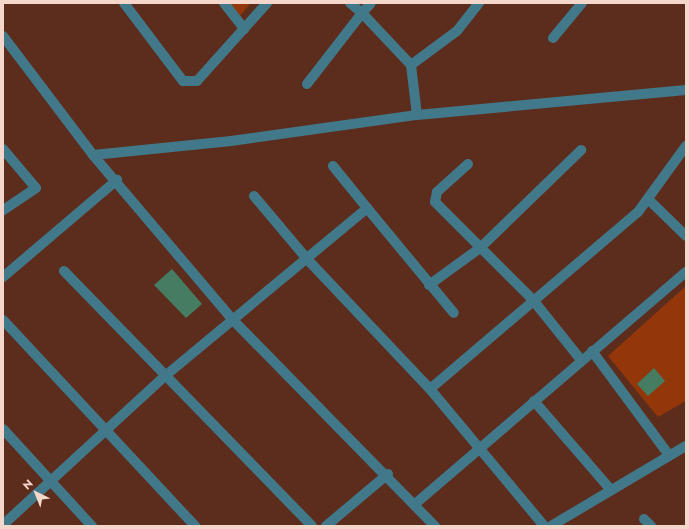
<!DOCTYPE html>
<style>
body{margin:0}
#map{position:relative;width:689px;height:529px;overflow:hidden;background:#5c2d1c;font-family:Jost,sans-serif}
div>[style]{position:absolute}
[style*='--x']{left:calc(var(--x)*1px);top:calc(var(--y)*1px);width:calc(var(--w)*1px);rotate:calc(var(--a)*1deg)}
.green>*{inset:0;background:#933609}
.building>*{inset:0;background:#467d62}
.minor>*{height:10px;margin:-5px;padding:0 5px;transform-origin:5px;border-radius:5px;background:#42798a}
span{translate:-50% -50%;white-space:nowrap;text-align:center;line-height:1.15;-webkit-text-stroke:4px #5c2d1c;paint-order:stroke}
.frame{position:absolute;inset:0;border:4px solid #f4d6cb;pointer-events:none}
.north{position:absolute;left:16px;top:473px;width:40px;height:40px;-webkit-text-stroke:3px #5c2d1c;paint-order:stroke;rotate:317deg;font-size:11px;font-weight:700;line-height:16px;text-align:center;color:#f4d6cb}
.north::after{content:'';display:block;margin:auto;width:14px;height:18px;background:#f4d6cb;clip-path:polygon(50% 0,100% 100%,50% 72%,0 100%)}
</style>
<div id="map">
<div class="green">
<div style="clip-path:polygon(229px 3px,251px 3px,239px 17px)"></div>
<div style="clip-path:polygon(686px 286px,686px 401px,658px 417px,608px 356px)"></div>
</div>
<div class="building">
<div style="clip-path:polygon(172px 269px,202px 304px,186px 318px,154px 285px)"></div>
<div style="clip-path:polygon(654px 368px,665px 381px,648px 396px,637px 384px)"></div>
</div>
<div class="minor">
<div style="--x:124;--y:3;--w:98;--a:52.9"></div>
<div style="--x:183;--y:81;--w:14;--a:0"></div>
<div style="--x:197;--y:81;--w:105;--a:-48.1"></div>
<div style="--x:224;--y:3;--w:33;--a:52"></div>
<div style="--x:350;--y:3;--w:16;--a:40"></div>
<div style="--x:362;--y:13;--w:13;--a:-48"></div>
<div style="--x:3;--y:36;--w:149;--a:52.9"></div>
<div style="--x:93;--y:155;--w:216;--a:49.7"></div>
<div style="--x:233;--y:320;--w:289;--a:45.6"></div>
<div style="--x:553;--y:38;--w:45;--a:-50.4"></div>
<div style="--x:411;--y:65;--w:57;--a:-36.5"></div>
<div style="--x:457;--y:31;--w:36;--a:-52"></div>
<div style="--x:307;--y:84;--w:90;--a:-52.2"></div>
<div style="--x:362;--y:13;--w:71;--a:46.7"></div>
<div style="--x:411;--y:65;--w:50;--a:83.2"></div>
<div style="--x:3;--y:149;--w:51;--a:49.8"></div>
<div style="--x:36;--y:188;--w:40;--a:146"></div>
<div style="--x:93;--y:155;--w:139;--a:-5.8"></div>
<div style="--x:231;--y:141;--w:188;--a:-8"></div>
<div style="--x:417;--y:115;--w:270;--a:-5.3"></div>
<div style="--x:468;--y:164;--w:42;--a:137.9"></div>
<div style="--x:437;--y:192;--w:10;--a:101"></div>
<div style="--x:435;--y:202;--w:139;--a:45"></div>
<div style="--x:533;--y:300;--w:77;--a:51.3"></div>
<div style="--x:333;--y:166;--w:54;--a:51"></div>
<div style="--x:254;--y:196;--w:82;--a:49.9"></div>
<div style="--x:307;--y:259;--w:179;--a:46.6"></div>
<div style="--x:430;--y:389;--w:273;--a:-40.4"></div>
<div style="--x:638;--y:212;--w:82;--a:-54"></div>
<div style="--x:648;--y:199;--w:53;--a:44.2"></div>
<div style="--x:64;--y:271;--w:356;--a:45.8"></div>
<div style="--x:3;--y:277;--w:150;--a:-40.4"></div>
<div style="--x:429;--y:285;--w:63;--a:-36"></div>
<div style="--x:480;--y:248;--w:141;--a:-44.1"></div>
<div style="--x:3;--y:320;--w:282;--a:47"></div>
<div style="--x:592;--y:351;--w:129;--a:53.5"></div>
<div style="--x:430;--y:389;--w:178;--a:50.2"></div>
<div style="--x:534;--y:401;--w:118;--a:49.1"></div>
<div style="--x:3;--y:429;--w:132;--a:47.5"></div>
<div style="--x:415;--y:504;--w:357;--a:-40.6"></div>
<div style="--x:644;--y:519;--w:10;--a:45"></div>
<div style="--x:5;--y:523;--w:217;--a:-42.6"></div>
<div style="--x:165;--y:376;--w:263;--a:-39.7"></div>
<div style="--x:367;--y:208;--w:136;--a:50.4"></div>
<div style="--x:326;--y:526;--w:81;--a:-40"></div>
<div style="--x:551;--y:526;--w:157;--a:-30.7"></div>
</div>
<div class="frame"></div>
<div class="north">N</div>
</div>
